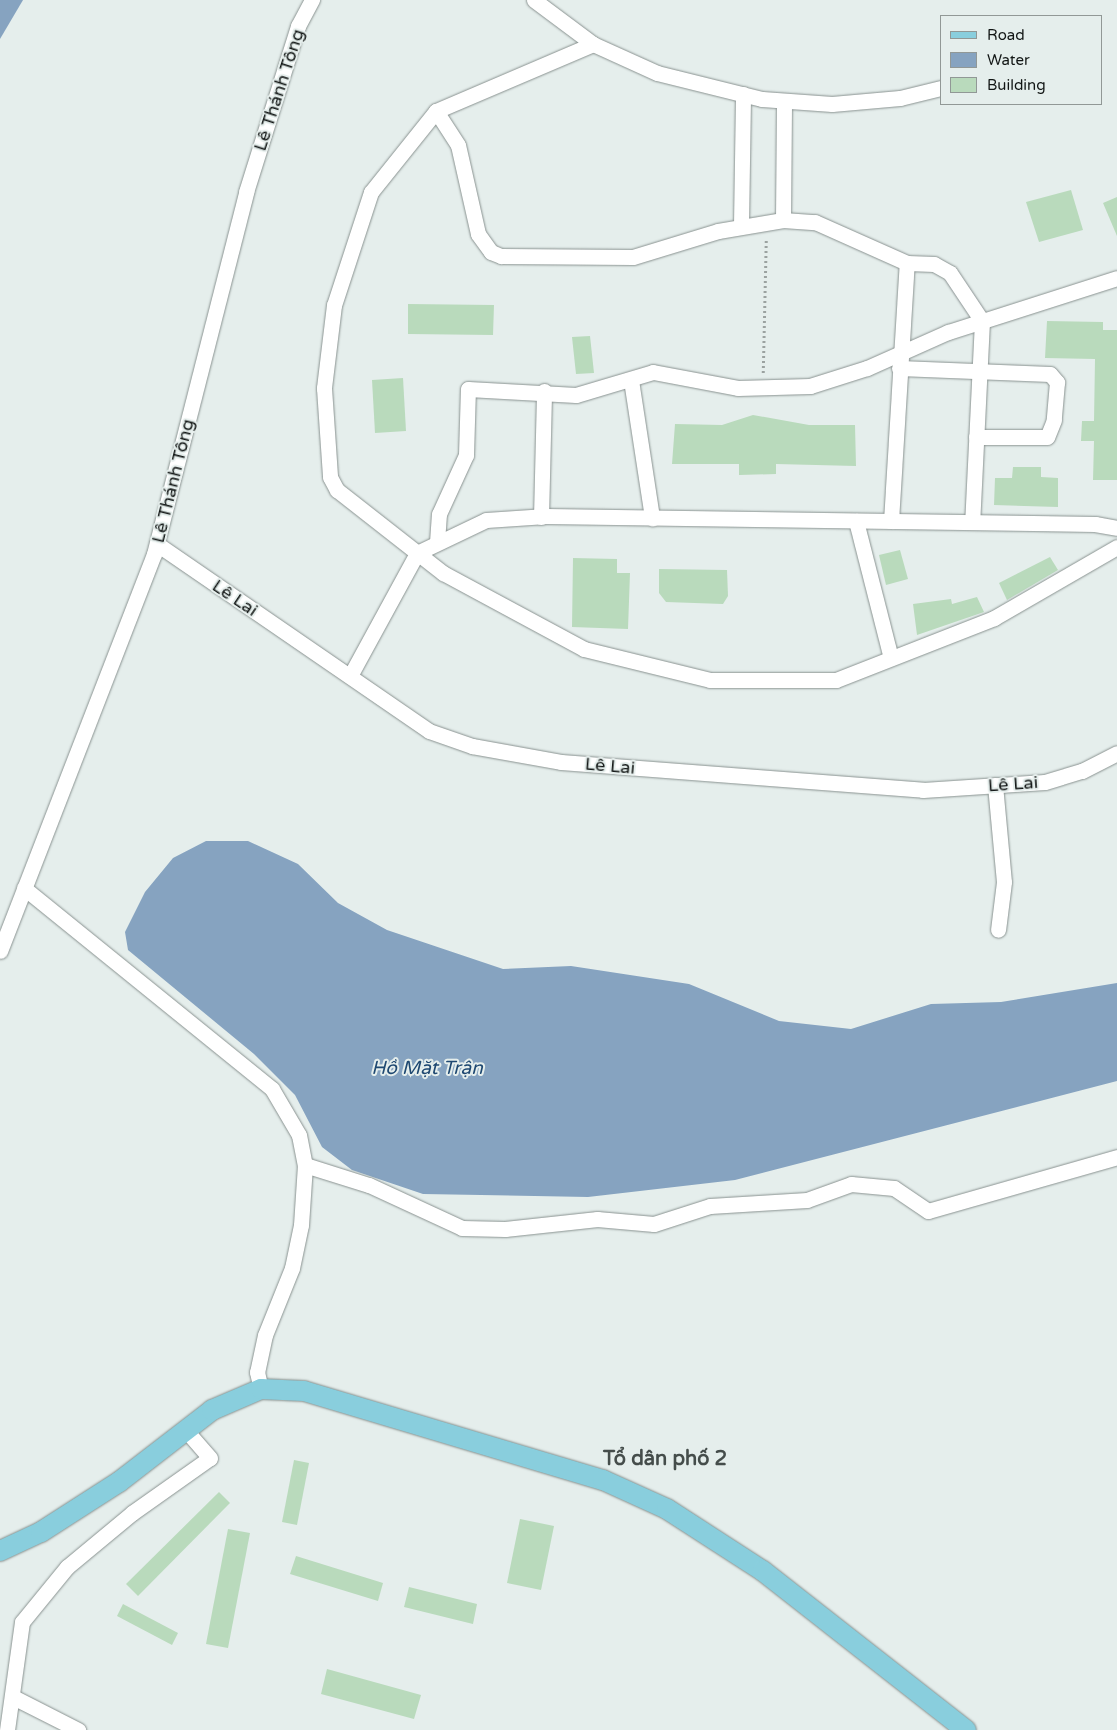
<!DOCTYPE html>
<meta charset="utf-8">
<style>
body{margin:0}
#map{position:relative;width:1117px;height:1730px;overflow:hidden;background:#e5eeec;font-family:"Varela Round",sans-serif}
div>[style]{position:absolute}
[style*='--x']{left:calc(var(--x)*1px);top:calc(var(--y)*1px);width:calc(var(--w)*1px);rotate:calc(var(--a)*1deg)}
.water>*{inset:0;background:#86a3c0}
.building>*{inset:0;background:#b9dabc}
.path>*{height:2.5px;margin-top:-1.25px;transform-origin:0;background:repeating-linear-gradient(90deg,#9ba2a0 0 2.5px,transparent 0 5px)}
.roads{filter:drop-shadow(0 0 1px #899290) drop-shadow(0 0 1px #899290)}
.minor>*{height:15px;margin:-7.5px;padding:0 7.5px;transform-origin:7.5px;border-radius:7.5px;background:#fff}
.major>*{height:20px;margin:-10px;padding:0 10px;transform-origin:10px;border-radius:10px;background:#89cedd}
span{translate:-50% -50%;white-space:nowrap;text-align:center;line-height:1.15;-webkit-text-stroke:4px #e5eeec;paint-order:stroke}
.street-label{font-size:18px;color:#121615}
.water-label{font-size:19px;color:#1e4871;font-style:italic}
.quarter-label{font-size:20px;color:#454d4b;font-weight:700}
.legend{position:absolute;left:940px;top:15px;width:162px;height:90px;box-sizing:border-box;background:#e5eeec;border:1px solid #919896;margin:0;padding:6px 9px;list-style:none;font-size:15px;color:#121615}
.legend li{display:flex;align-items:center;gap:10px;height:25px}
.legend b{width:25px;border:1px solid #919896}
</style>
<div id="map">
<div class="water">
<div style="clip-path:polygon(0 0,23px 0,0 39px)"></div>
<div style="clip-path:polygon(206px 841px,248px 841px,298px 864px,338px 903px,387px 930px,503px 969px,571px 966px,689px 984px,779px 1021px,851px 1029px,931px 1004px,1001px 1002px,1117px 983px,1117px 1081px,735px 1180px,588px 1197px,423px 1194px,352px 1170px,322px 1147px,295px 1095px,254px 1054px,128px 950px,125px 932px,145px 892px,173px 858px)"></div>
</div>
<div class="building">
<div style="clip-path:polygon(1071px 190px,1083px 230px,1039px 242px,1026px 202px)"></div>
<div style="clip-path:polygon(1117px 197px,1117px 236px,1103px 203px)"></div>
<div style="clip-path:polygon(408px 304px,494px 305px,493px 335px,408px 334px)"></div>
<div style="clip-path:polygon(1047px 321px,1103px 322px,1103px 330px,1117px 330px,1117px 480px,1093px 480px,1094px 441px,1081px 441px,1082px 421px,1094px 421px,1095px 359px,1045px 358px)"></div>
<div style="clip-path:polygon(590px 336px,594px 373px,576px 374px,572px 337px)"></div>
<div style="clip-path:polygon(403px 378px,406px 431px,375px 433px,372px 380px)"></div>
<div style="clip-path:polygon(753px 415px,809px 425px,855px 425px,856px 466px,776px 464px,776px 474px,739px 475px,739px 464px,672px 464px,675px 424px,722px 425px)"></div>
<div style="clip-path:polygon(1013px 467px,1041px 467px,1041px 477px,1058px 478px,1058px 507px,994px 505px,995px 478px,1012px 478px)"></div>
<div style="clip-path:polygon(900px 550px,908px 579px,886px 585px,879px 555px)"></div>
<div style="clip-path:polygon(1050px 557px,1058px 570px,1007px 600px,999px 583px)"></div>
<div style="clip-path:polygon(573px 558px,617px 559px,617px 573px,630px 573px,628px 629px,572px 627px)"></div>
<div style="clip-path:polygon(659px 569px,727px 570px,728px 596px,723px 604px,666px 602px,659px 593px)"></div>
<div style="clip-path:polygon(977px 597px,984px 612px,917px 635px,913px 604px,951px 599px,952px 604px)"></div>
<div style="clip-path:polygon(294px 1460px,309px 1463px,297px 1525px,282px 1522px)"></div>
<div style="clip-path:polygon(219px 1492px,230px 1503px,138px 1596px,126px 1584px)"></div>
<div style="clip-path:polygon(520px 1519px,554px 1526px,541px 1590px,507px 1583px)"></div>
<div style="clip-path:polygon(228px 1529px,250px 1533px,228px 1648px,206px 1644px)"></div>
<div style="clip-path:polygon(296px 1556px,383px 1583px,378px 1601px,290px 1574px)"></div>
<div style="clip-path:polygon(409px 1587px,477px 1604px,473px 1624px,404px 1607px)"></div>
<div style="clip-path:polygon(123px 1604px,178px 1633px,172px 1645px,117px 1616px)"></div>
<div style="clip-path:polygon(327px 1669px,421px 1695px,414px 1719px,321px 1694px)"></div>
</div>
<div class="path">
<div style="--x:763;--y:373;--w:135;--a:-88.7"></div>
</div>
<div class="roads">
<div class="minor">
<div style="--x:534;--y:0;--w:74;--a:36.7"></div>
<div style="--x:593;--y:44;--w:70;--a:24.4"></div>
<div style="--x:657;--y:73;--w:108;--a:13.9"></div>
<div style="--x:762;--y:99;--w:70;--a:4.1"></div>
<div style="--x:832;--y:104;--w:68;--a:-5"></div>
<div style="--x:900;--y:98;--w:42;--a:-13.7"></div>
<div style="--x:593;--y:44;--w:171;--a:156.9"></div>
<div style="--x:436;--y:111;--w:104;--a:128.7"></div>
<div style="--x:371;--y:192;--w:119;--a:108.1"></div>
<div style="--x:334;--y:305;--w:84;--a:96.9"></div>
<div style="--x:324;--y:388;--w:89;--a:86.1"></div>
<div style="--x:330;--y:477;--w:15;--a:62"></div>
<div style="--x:337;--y:490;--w:135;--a:38.1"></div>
<div style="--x:443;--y:573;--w:160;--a:28.3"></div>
<div style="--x:584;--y:649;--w:130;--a:13.8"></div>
<div style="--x:710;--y:680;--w:126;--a:0"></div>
<div style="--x:836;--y:680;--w:170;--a:-21.4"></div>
<div style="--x:994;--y:618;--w:142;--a:-30"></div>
<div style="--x:436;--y:111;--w:40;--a:57.1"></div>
<div style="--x:458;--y:145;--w:91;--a:77.3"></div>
<div style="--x:478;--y:234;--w:22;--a:54"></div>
<div style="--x:491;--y:252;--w:11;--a:22"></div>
<div style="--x:501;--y:256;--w:132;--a:0.4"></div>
<div style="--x:633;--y:257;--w:89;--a:-17"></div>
<div style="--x:718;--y:231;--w:66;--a:-9.6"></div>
<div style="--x:783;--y:220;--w:32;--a:4"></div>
<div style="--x:815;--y:222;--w:101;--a:24"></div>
<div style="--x:907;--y:263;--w:27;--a:2"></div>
<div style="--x:934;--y:264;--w:18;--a:29"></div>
<div style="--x:950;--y:273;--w:58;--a:56.3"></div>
<div style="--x:982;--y:321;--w:201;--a:92.8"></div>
<div style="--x:783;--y:220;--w:119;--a:-89.5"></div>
<div style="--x:741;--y:225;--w:131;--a:-89.1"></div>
<div style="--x:899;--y:368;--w:151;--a:2.3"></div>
<div style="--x:1050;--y:374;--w:11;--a:49"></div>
<div style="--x:1057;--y:382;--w:38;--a:95"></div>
<div style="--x:1054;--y:420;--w:18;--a:112"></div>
<div style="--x:1047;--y:437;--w:71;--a:180"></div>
<div style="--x:631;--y:380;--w:140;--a:81.3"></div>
<div style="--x:541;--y:517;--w:126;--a:-88.6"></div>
<div style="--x:856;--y:521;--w:141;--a:75.7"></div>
<div style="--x:891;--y:521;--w:258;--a:-86.5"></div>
<div style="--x:437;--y:542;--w:28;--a:-86"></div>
<div style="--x:439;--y:514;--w:65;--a:-65.4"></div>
<div style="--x:466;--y:455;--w:66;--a:-88.3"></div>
<div style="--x:468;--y:389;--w:108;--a:3.2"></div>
<div style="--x:576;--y:395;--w:80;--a:-16.6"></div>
<div style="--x:653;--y:372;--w:86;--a:10.7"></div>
<div style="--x:738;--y:388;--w:72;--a:-1.6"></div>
<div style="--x:810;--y:386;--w:60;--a:-17.5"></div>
<div style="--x:867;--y:368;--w:89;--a:-24"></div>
<div style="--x:948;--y:332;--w:177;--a:-17.7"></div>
<div style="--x:157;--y:544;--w:330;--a:34.5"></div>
<div style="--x:429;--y:731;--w:46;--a:19.2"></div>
<div style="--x:472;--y:746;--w:90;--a:10.2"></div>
<div style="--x:561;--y:762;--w:363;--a:4.4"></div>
<div style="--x:923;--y:790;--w:122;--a:-3.8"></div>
<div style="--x:1045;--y:782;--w:39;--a:-17"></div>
<div style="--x:1082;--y:771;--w:39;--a:-27"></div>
<div style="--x:350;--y:676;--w:140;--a:-61.4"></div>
<div style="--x:417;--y:553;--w:76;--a:-25.6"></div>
<div style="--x:486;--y:520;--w:60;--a:-3.8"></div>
<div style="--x:546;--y:516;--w:549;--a:0.83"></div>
<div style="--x:1095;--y:524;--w:22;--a:10"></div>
<div style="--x:995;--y:785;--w:97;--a:84.7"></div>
<div style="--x:1004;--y:882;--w:48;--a:97.1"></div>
<div style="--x:24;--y:888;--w:319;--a:39"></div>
<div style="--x:272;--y:1089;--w:53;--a:59.6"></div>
<div style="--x:299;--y:1135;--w:31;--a:79"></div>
<div style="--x:305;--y:1165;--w:60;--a:93.8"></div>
<div style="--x:301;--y:1225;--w:44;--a:101.8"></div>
<div style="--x:292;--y:1268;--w:72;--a:111.9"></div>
<div style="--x:265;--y:1335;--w:38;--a:102"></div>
<div style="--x:257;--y:1372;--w:17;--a:77"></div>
<div style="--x:0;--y:951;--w:426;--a:-68.8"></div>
<div style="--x:154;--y:554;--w:374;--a:-75.7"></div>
<div style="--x:246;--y:192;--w:174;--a:-72.6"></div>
<div style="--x:298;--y:26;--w:30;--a:-62"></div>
<div style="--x:305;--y:1165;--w:67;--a:17.4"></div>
<div style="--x:369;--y:1185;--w:102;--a:24.8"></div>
<div style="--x:462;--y:1228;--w:43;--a:1.3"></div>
<div style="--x:505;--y:1229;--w:93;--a:-6.2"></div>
<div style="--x:597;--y:1219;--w:57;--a:5"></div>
<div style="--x:654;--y:1224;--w:59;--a:-17.8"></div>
<div style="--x:710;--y:1206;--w:97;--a:-3.5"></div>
<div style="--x:807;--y:1200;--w:47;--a:-20"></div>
<div style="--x:851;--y:1184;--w:43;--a:5.3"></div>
<div style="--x:894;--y:1188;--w:41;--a:34.1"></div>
<div style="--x:928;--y:1211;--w:197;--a:-15.9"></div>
<div style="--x:15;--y:1698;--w:71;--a:26.9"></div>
<div style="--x:7;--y:1730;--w:109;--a:-82.1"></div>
<div style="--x:22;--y:1622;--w:71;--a:-50.7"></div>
<div style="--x:67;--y:1567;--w:85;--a:-39.7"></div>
<div style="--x:132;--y:1513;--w:95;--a:-35.2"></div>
<div style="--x:210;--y:1458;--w:37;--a:-131"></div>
</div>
<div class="major">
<div style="--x:0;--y:1551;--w:45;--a:-24.9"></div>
<div style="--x:41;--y:1532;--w:93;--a:-32.7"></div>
<div style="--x:119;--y:1482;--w:118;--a:-37.7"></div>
<div style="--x:212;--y:1410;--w:53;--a:-23.2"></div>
<div style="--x:261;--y:1389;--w:43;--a:2.7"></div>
<div style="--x:304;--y:1391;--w:312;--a:16.6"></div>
<div style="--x:603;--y:1480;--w:70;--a:24.4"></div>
<div style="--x:667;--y:1509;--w:114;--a:32.9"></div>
<div style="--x:763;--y:1571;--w:258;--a:38.1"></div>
</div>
</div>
<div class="street-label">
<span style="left:279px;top:90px;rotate:-72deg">Lê Thánh Tông</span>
<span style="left:173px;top:481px;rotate:-76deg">Lê Thánh Tông</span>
<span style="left:235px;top:598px;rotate:34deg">Lê Lai</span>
<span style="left:610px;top:766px;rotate:5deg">Lê Lai</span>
<span style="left:1013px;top:784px;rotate:-4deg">Lê Lai</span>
</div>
<div class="water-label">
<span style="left:427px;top:1069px">Hồ Mặt Trận</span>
</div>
<div class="quarter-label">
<span style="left:665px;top:1459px">Tổ dân phố 2</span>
</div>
<ul class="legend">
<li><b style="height:6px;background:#89cedd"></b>Road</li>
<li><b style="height:14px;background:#86a3c0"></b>Water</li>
<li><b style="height:14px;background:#b9dabc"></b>Building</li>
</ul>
</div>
